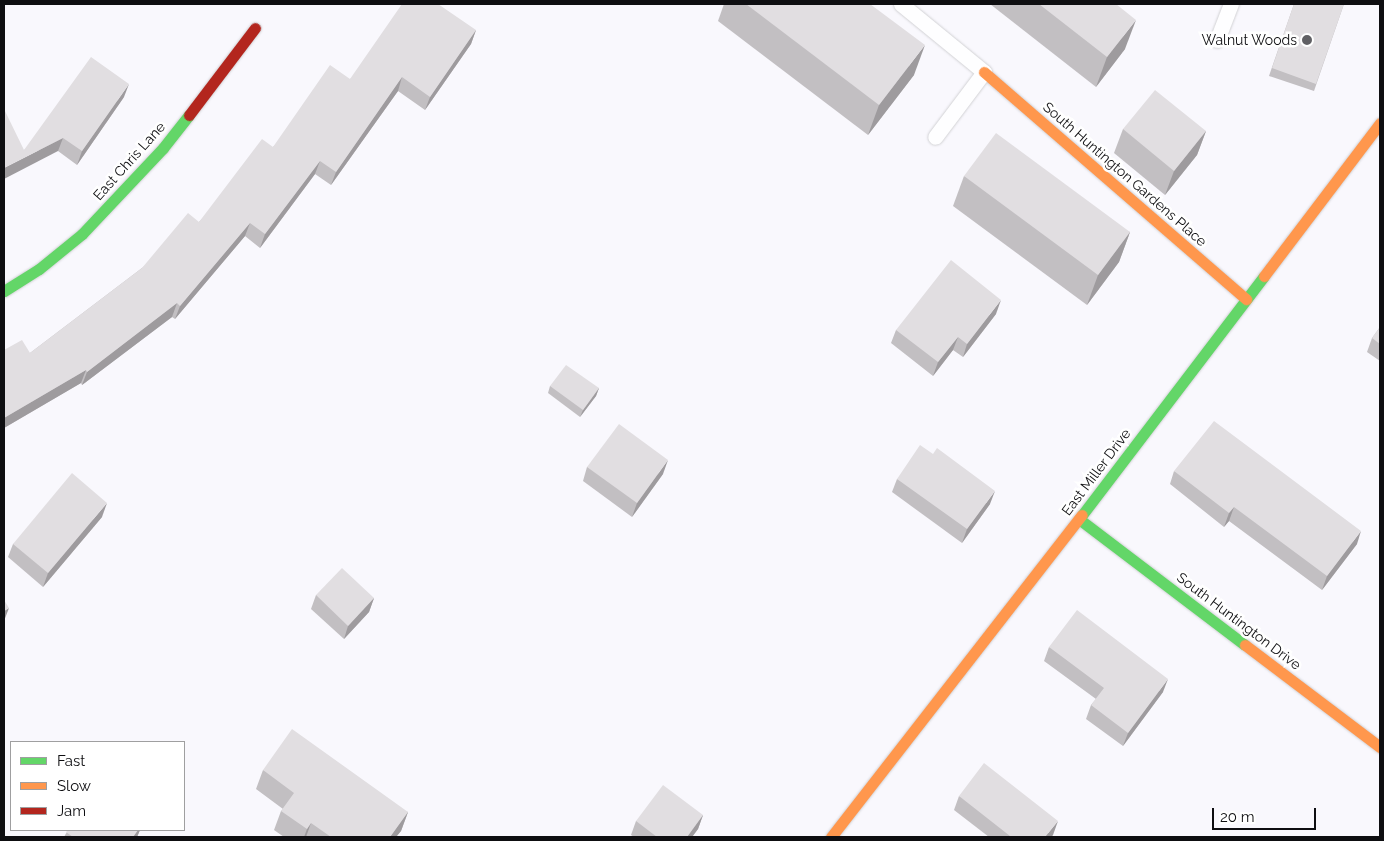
<!DOCTYPE html>
<style>
body{margin:0}
#map{position:relative;width:1384px;height:841px;overflow:hidden;background:#f9f8fd;font-family:Raleway,sans-serif}
div>[style]{position:absolute}
[style*='--x']{left:calc(var(--x)*1px);top:calc(var(--y)*1px);width:calc(var(--w)*1px);rotate:calc(var(--a)*1deg)}
.roads{filter:drop-shadow(0 0 1px #d2d2d5) drop-shadow(0 0 1px #d2d2d5)}
.lane>*{height:15px;margin:-7.5px;padding:0 7.5px;transform-origin:7.5px;border-radius:7.5px;background:#fefeff}
.fast>*{height:11px;margin:-5.5px;padding:0 5.5px;transform-origin:5.5px;border-radius:5.5px;background:#63d668}
.slow>*{height:11px;margin:-5.5px;padding:0 5.5px;transform-origin:5.5px;border-radius:5.5px;background:#ff974d}
.jam>*{height:11px;margin:-5.5px;padding:0 5.5px;transform-origin:5.5px;border-radius:5.5px;background:#b3261e}
.wall>*{inset:0;background:#c2bfc2}
.shaded-wall>*{inset:0;background:#9e9b9e}
.building>*{inset:0;background:#e1dee1}
.dots>*{width:14px;height:14px;translate:-50% -50%;box-sizing:border-box;border:2px solid #fff;border-radius:50%}
span{translate:-50% -50%;white-space:nowrap;text-align:center;line-height:1.15;-webkit-text-stroke:5px #fff;paint-order:stroke}
.poi-label{font-size:14px;color:#0e0e11}
.right{translate:-100% -50%;text-align:right}
.street-label{font-size:14px;color:#0e0e11}
.frame{position:absolute;inset:0;border:5px solid #0e0e11;pointer-events:none}
.legend{position:absolute;left:10px;top:741px;width:175px;height:90px;box-sizing:border-box;background:#fff;border:1px solid #9f9fa0;margin:0;padding:6px 9px;list-style:none;font-size:15px;color:#0e0e11}
.legend li{display:flex;align-items:center;gap:10px;height:25px}
.legend b{width:25px;border:1px solid #9f9fa0}
.scale{position:absolute;left:1212px;top:808px;width:104px;height:22px;box-sizing:border-box;border:2px solid #0e0e11;border-top:0;padding-left:6px;font-size:15px;line-height:18px;white-space:nowrap;color:#0e0e11;-webkit-text-stroke:4px #fff;paint-order:stroke}
</style>
<div id="map">
<div class="roads">
<div class="lane">
<div style="--x:901;--y:4;--w:107;--a:39.3"></div>
<div style="--x:984;--y:72;--w:81;--a:127"></div>
<div style="--x:1217;--y:40;--w:39;--a:-69"></div>
</div>
<div class="fast">
<div style="--x:4;--y:291;--w:41;--a:-32.2"></div>
<div style="--x:39;--y:269;--w:55;--a:-39.1"></div>
<div style="--x:82;--y:234;--w:118;--a:-46.7"></div>
<div style="--x:163;--y:148;--w:42;--a:-51.8"></div>
<div style="--x:1082;--y:515;--w:300;--a:-52.7"></div>
<div style="--x:1079;--y:519;--w:208;--a:37.2"></div>
</div>
<div class="slow">
<div style="--x:984;--y:72;--w:347;--a:40.9"></div>
<div style="--x:1264;--y:276;--w:192;--a:-52.8"></div>
<div style="--x:1245;--y:645;--w:169;--a:37.1"></div>
<div style="--x:831;--y:837;--w:408;--a:-52.1"></div>
</div>
<div class="jam">
<div style="--x:189;--y:115;--w:109;--a:-52.8"></div>
</div>
</div>
<div class="wall">
<div style="clip-path:polygon(724px 4px,870px 4px,914px 75px,868px 135px,718px 21px)"></div>
<div style="clip-path:polygon(990px 4px,1116px 4px,1125px 49px,1096px 87px)"></div>
<div style="clip-path:polygon(1294px 4px,1344px 4px,1314px 91px,1269px 76px)"></div>
<div style="clip-path:polygon(476px 30px,471px 44px,425px 110px,398px 91px,331px 185px,315px 174px,260px 248px,245px 236px,175px 319px,172px 317px,82px 385px,81px 383px,4px 428px,4px 350px,30px 353px,142px 268px,199px 222px,273px 147px,350px 79px)"></div>
<div style="clip-path:polygon(124px 97px,77px 165px,58px 151px,24px 150px)"></div>
<div style="clip-path:polygon(1123px 129px,1206px 131px,1197px 155px,1165px 195px,1114px 153px)"></div>
<div style="clip-path:polygon(964px 176px,1130px 232px,1119px 262px,1087px 305px,953px 206px)"></div>
<div style="clip-path:polygon(996px 314px,963px 357px,953px 350px,933px 376px,891px 343px,896px 330px)"></div>
<div style="clip-path:polygon(1380px 327px,1380px 361px,1367px 352px,1372px 338px)"></div>
<div style="clip-path:polygon(550px 386px,599px 388px,596px 396px,580px 417px,548px 393px)"></div>
<div style="clip-path:polygon(587px 467px,663px 474px,632px 517px,583px 481px)"></div>
<div style="clip-path:polygon(1174px 471px,1357px 544px,1322px 590px,1229px 521px,1224px 527px,1170px 484px)"></div>
<div style="clip-path:polygon(897px 479px,990px 504px,962px 543px,892px 492px)"></div>
<div style="clip-path:polygon(102px 517px,43px 587px,8px 557px,13px 544px)"></div>
<div style="clip-path:polygon(316px 595px,374px 598px,369px 612px,344px 639px,311px 609px)"></div>
<div style="clip-path:polygon(1049px 647px,1163px 692px,1123px 746px,1086px 719px,1091px 705px,1096px 699px,1044px 661px)"></div>
<div style="clip-path:polygon(263px 770px,408px 812px,401px 831px,396px 837px,284px 837px,274px 830px,281px 811px,283px 809px,256px 789px)"></div>
<div style="clip-path:polygon(959px 796px,1053px 835px,1051px 837px,989px 837px,954px 810px)"></div>
<div style="clip-path:polygon(703px 815px,698px 829px,692px 837px,634px 837px,631px 835px,636px 821px)"></div>
<div style="clip-path:polygon(68px 830px,140px 830px,137px 837px,64px 837px)"></div>
</div>
<div class="shaded-wall">
<div style="clip-path:polygon(1136px 20px,1125px 49px,1096px 87px,1107px 57px)"></div>
<div style="clip-path:polygon(476px 30px,471px 44px,425px 110px,430px 97px)"></div>
<div style="clip-path:polygon(925px 45px,914px 75px,868px 135px,879px 105px)"></div>
<div style="clip-path:polygon(402px 77px,398px 91px,331px 185px,336px 172px)"></div>
<div style="clip-path:polygon(129px 84px,124px 97px,77px 165px,82px 151px)"></div>
<div style="clip-path:polygon(1206px 131px,1197px 155px,1165px 195px,1174px 171px)"></div>
<div style="clip-path:polygon(63px 138px,58px 151px,4px 179px,4px 168px)"></div>
<div style="clip-path:polygon(320px 161px,315px 174px,260px 248px,265px 234px)"></div>
<div style="clip-path:polygon(250px 223px,245px 236px,175px 319px,180px 306px)"></div>
<div style="clip-path:polygon(1130px 232px,1119px 262px,1087px 305px,1098px 275px)"></div>
<div style="clip-path:polygon(1001px 300px,996px 314px,963px 357px,967px 344px)"></div>
<div style="clip-path:polygon(177px 303px,172px 317px,82px 385px,87px 372px)"></div>
<div style="clip-path:polygon(958px 337px,953px 350px,933px 376px,938px 362px)"></div>
<div style="clip-path:polygon(86px 370px,81px 383px,4px 428px,4px 418px)"></div>
<div style="clip-path:polygon(599px 388px,596px 396px,580px 417px,583px 410px)"></div>
<div style="clip-path:polygon(668px 460px,663px 474px,632px 517px,637px 503px)"></div>
<div style="clip-path:polygon(995px 491px,990px 504px,962px 543px,967px 529px)"></div>
<div style="clip-path:polygon(107px 503px,102px 517px,43px 587px,48px 573px)"></div>
<div style="clip-path:polygon(1234px 507px,1229px 521px,1224px 527px,1229px 513px)"></div>
<div style="clip-path:polygon(1361px 531px,1357px 544px,1322px 590px,1327px 576px)"></div>
<div style="clip-path:polygon(374px 598px,369px 612px,344px 639px,348px 626px)"></div>
<div style="clip-path:polygon(9px 608px,4px 621px,4px 611px)"></div>
<div style="clip-path:polygon(1168px 679px,1163px 692px,1123px 746px,1128px 733px)"></div>
<div style="clip-path:polygon(408px 812px,401px 831px,396px 837px,390px 837px)"></div>
<div style="clip-path:polygon(703px 815px,698px 829px,692px 837px,687px 837px)"></div>
<div style="clip-path:polygon(1058px 821px,1053px 835px,1051px 837px,1045px 837px)"></div>
<div style="clip-path:polygon(311px 823px,306px 837px,304px 837px,307px 829px)"></div>
<div style="clip-path:polygon(138px 830px,140px 830px,137px 837px,133px 837px)"></div>
</div>
<div class="building">
<div style="clip-path:polygon(402px 4px,438px 4px,476px 30px,430px 97px,402px 77px,336px 172px,320px 161px,265px 234px,250px 223px,180px 306px,177px 303px,87px 372px,86px 370px,4px 418px,4px 350px,22px 340px,30px 353px,142px 268px,188px 213px,199px 222px,262px 139px,273px 147px,330px 65px,350px 79px)"></div>
<div style="clip-path:polygon(746px 4px,870px 4px,925px 45px,879px 105px)"></div>
<div style="clip-path:polygon(1039px 4px,1116px 4px,1136px 20px,1107px 57px)"></div>
<div style="clip-path:polygon(1294px 4px,1344px 4px,1316px 84px,1272px 68px)"></div>
<div style="clip-path:polygon(91px 57px,129px 84px,82px 151px,63px 138px,4px 168px,4px 109px,24px 150px)"></div>
<div style="clip-path:polygon(1155px 90px,1206px 131px,1174px 171px,1123px 129px)"></div>
<div style="clip-path:polygon(996px 133px,1130px 232px,1098px 275px,964px 176px)"></div>
<div style="clip-path:polygon(951px 260px,1001px 300px,967px 344px,958px 337px,938px 362px,896px 330px)"></div>
<div style="clip-path:polygon(1380px 327px,1380px 344px,1372px 338px)"></div>
<div style="clip-path:polygon(566px 365px,599px 388px,583px 410px,550px 386px)"></div>
<div style="clip-path:polygon(1214px 421px,1361px 531px,1327px 576px,1234px 507px,1229px 513px,1174px 471px)"></div>
<div style="clip-path:polygon(619px 424px,668px 460px,637px 503px,587px 467px)"></div>
<div style="clip-path:polygon(920px 445px,933px 454px,937px 448px,995px 491px,967px 529px,897px 479px)"></div>
<div style="clip-path:polygon(72px 473px,107px 503px,48px 573px,13px 544px)"></div>
<div style="clip-path:polygon(342px 568px,374px 598px,348px 626px,316px 595px)"></div>
<div style="clip-path:polygon(4px 600px,9px 608px,4px 611px)"></div>
<div style="clip-path:polygon(1077px 610px,1168px 679px,1128px 733px,1091px 705px,1104px 688px,1049px 647px)"></div>
<div style="clip-path:polygon(292px 729px,408px 812px,390px 837px,331px 837px,311px 823px,307px 829px,281px 811px,294px 793px,263px 770px)"></div>
<div style="clip-path:polygon(984px 763px,1058px 821px,1045px 837px,1010px 837px,1010px 836px,959px 796px)"></div>
<div style="clip-path:polygon(663px 785px,703px 815px,687px 837px,657px 837px,636px 821px)"></div>
<div style="clip-path:polygon(68px 830px,138px 830px,133px 837px,73px 837px,66px 832px)"></div>
</div>
<div class="dots">
<div style="left:1307px;top:40px;background:#606064"></div>
</div>
<div class="poi-label">
<span class="right" style="left:1297px;top:40px">Walnut Woods</span>
</div>
<div class="street-label">
<span style="left:129px;top:161px;rotate:-48deg">East Chris Lane</span>
<span style="left:1125px;top:174px;rotate:41deg">South Huntington Gardens Place</span>
<span style="left:1096px;top:472px;rotate:-53deg">East Miller Drive</span>
<span style="left:1239px;top:621px;rotate:37deg">South Huntington Drive</span>
</div>
<div class="frame"></div>
<ul class="legend">
<li><b style="height:6px;background:#63d668"></b>Fast</li>
<li><b style="height:6px;background:#ff974d"></b>Slow</li>
<li><b style="height:6px;background:#b3261e"></b>Jam</li>
</ul>
<div class="scale">20 m</div>
</div>
